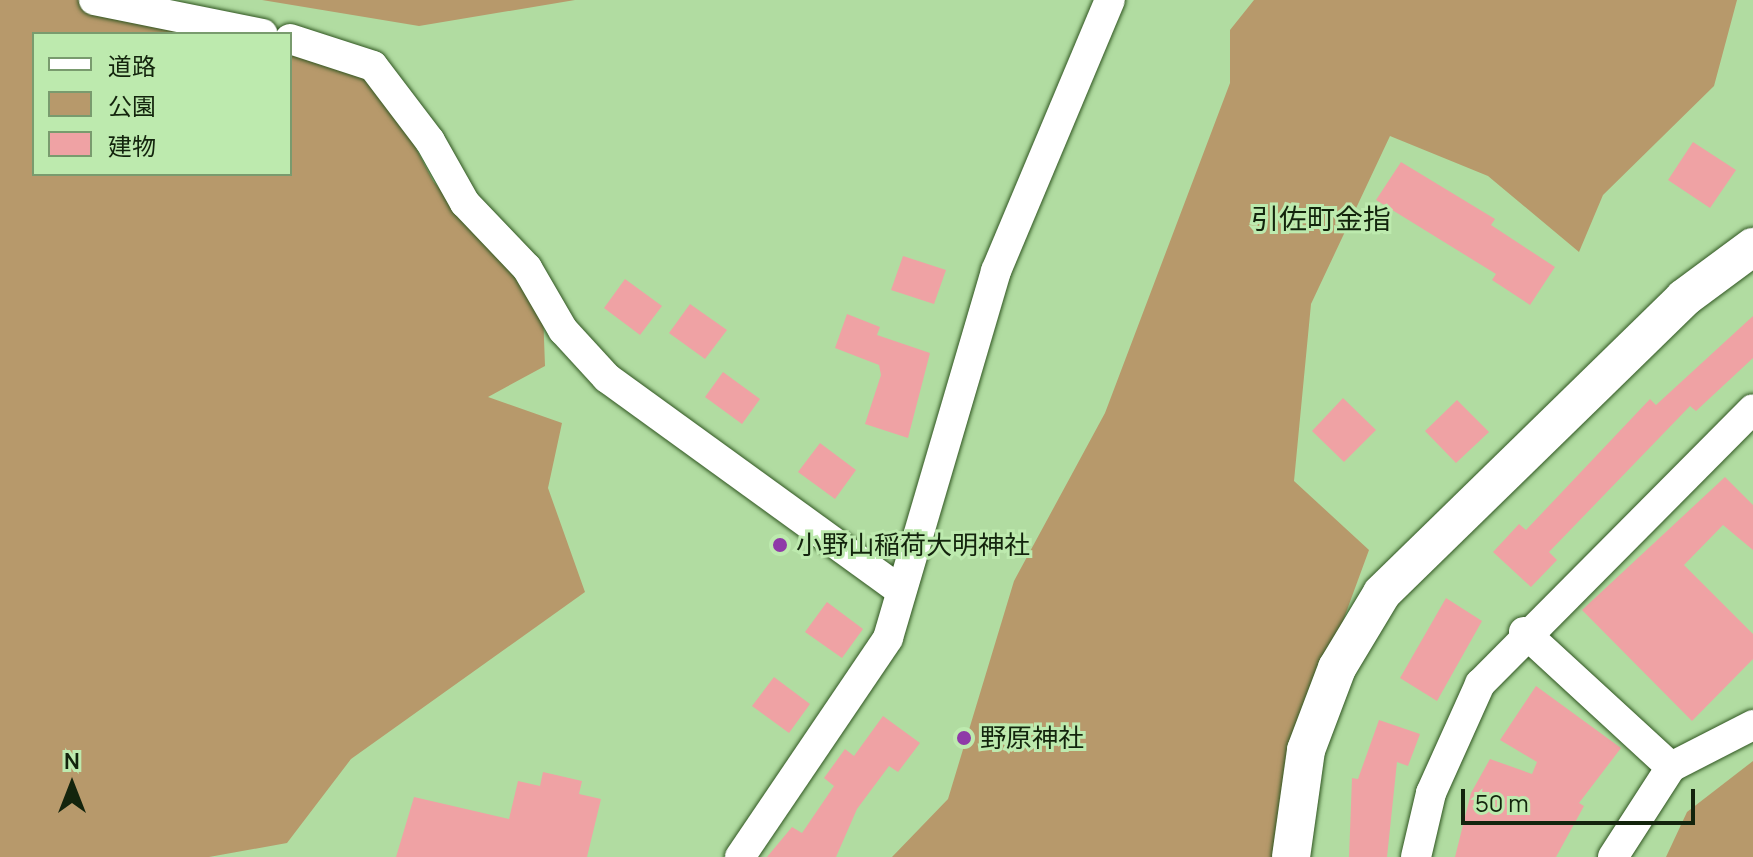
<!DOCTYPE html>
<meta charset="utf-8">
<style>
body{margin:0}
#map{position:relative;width:1753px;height:857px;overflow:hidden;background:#b1dca1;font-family:Manrope,"Noto Sans JP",sans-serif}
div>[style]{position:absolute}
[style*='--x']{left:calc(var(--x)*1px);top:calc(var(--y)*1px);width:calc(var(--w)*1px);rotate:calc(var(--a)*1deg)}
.green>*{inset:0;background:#b7996b}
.building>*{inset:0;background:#efa2a4}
.roads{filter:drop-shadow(0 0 2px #2f5520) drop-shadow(0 0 2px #2f5520)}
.minor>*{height:30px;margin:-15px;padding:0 15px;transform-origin:15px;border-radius:15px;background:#fff}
.tertiary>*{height:38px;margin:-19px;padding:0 19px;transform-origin:19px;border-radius:19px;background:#fff}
.dots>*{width:22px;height:22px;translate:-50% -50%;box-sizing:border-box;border:4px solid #bdeaae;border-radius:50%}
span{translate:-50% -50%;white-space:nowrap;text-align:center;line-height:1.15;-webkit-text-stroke:6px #bdeaae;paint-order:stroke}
.poi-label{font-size:26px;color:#13240d}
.left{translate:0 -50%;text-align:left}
.neighbourhood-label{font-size:28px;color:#13240d}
.legend{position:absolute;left:32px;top:32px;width:260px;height:144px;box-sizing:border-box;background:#bdeaae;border:2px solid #799b6e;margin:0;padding:10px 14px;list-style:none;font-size:24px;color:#13240d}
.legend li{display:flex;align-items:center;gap:16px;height:40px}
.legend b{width:40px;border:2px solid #799b6e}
.north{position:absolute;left:32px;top:745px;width:80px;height:80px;-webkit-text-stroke:6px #bdeaae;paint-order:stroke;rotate:0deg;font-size:22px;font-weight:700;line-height:32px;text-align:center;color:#13240d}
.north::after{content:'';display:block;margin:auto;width:28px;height:36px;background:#13240d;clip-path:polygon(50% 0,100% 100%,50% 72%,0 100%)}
.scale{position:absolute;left:1461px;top:789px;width:234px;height:36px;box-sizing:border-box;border:4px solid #13240d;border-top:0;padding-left:10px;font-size:24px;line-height:28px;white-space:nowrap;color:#13240d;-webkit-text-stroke:6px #bdeaae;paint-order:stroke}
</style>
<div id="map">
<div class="green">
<div style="clip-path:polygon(0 0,119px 0,259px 34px,34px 34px,34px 174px,290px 174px,290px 43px,373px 66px,433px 181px,543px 311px,545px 366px,488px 397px,562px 423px,548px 488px,585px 592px,351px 759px,287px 843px,209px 857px,0 857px)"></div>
<div style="clip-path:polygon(262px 0,575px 0,419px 26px)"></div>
<div style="clip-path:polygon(1254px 0,1737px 0,1714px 86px,1603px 195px,1579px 252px,1488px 176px,1390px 136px,1311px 304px,1294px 481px,1369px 550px,1289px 768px,1281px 857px,892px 857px,948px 799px,1014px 581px,1105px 413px,1230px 83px,1230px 30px)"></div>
<div style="clip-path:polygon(1753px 761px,1753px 857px,1666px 857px,1687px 812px)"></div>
</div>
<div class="building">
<div style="clip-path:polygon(1693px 142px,1736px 170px,1710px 208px,1668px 180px)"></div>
<div style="clip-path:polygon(1401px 162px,1495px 219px,1491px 225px,1555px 267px,1530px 305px,1492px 280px,1496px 274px,1376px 200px)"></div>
<div style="clip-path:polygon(903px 256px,946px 270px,934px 304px,891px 290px)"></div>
<div style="clip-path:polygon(625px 279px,662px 306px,640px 335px,604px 308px)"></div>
<div style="clip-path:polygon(690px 304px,727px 330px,705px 359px,669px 333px)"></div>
<div style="clip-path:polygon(847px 314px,880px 327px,877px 335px,930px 353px,908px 438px,865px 424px,881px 375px,879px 365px,835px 348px)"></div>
<div style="clip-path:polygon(1753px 316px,1753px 358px,1696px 411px,1690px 406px,1549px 552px,1557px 560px,1531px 587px,1493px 552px,1519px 524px,1526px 530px,1650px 399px,1656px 405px)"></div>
<div style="clip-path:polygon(723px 372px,760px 399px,742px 424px,705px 397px)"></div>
<div style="clip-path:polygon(1343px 398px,1376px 430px,1344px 462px,1312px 431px)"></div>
<div style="clip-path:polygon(1457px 400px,1489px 432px,1456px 463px,1425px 431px)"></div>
<div style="clip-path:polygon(820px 443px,856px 470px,835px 499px,798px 472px)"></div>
<div style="clip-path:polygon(1725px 477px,1753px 505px,1753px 550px,1723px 525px,1684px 565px,1753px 634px,1753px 659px,1692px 721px,1582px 610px)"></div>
<div style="clip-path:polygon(1446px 598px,1482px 621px,1437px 701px,1400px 678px)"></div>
<div style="clip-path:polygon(827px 602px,863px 629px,842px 658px,805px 632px)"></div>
<div style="clip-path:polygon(774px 677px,810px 704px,789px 733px,752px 706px)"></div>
<div style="clip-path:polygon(1536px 686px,1621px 748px,1579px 803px,1584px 806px,1556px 857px,1455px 857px,1471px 793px,1490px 759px,1532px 774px,1537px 762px,1500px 740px)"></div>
<div style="clip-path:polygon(883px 716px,920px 743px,898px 772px,889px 766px,857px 809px,836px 857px,767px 857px,792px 827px,802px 833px,834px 786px,824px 778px,845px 749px,854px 756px)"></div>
<div style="clip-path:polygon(1379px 720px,1420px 734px,1408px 766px,1397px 762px,1387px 857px,1349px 857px,1352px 778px,1358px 779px)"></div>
<div style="clip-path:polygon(543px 772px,582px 781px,579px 794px,601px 799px,587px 857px,396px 857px,414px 797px,509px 819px,518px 781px,540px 786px)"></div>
</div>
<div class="roads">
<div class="minor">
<div style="--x:94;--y:0;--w:172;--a:11.4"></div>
<div style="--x:290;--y:39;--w:87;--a:18"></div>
<div style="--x:373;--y:66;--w:94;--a:52.8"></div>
<div style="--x:430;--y:141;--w:71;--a:60.6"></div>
<div style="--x:465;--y:203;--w:90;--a:46.4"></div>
<div style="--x:527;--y:268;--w:72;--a:59.9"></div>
<div style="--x:563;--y:330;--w:65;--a:47.5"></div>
<div style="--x:607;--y:378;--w:362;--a:35.9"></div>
<div style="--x:1524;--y:632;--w:200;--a:42.6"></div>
<div style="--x:740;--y:857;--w:264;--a:-55.9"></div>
<div style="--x:888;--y:638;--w:383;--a:-73.6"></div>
<div style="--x:996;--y:271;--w:294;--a:-67.2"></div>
<div style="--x:1416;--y:857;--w:66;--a:-76.8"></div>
<div style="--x:1431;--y:793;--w:120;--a:-65.8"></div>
<div style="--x:1480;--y:684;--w:387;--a:-45.2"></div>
<div style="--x:1613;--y:857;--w:107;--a:-57.2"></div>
<div style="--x:1671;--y:767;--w:92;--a:-27.1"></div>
</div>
<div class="tertiary">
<div style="--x:1291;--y:857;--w:108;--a:-82"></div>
<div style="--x:1306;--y:750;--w:88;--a:-69.3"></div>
<div style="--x:1337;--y:668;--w:87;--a:-59"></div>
<div style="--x:1382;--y:593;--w:422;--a:-44.3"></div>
<div style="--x:1684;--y:298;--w:86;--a:-36.5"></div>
</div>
</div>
<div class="dots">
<div style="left:780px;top:545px;background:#8f3aa8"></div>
<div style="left:964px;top:738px;background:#8f3aa8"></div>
</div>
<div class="poi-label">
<span class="left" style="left:796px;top:545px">小野山稲荷大明神社</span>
<span class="left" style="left:980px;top:738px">野原神社</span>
</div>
<div class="neighbourhood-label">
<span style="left:1321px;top:218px">引佐町金指</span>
</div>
<ul class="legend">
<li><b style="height:10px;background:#fff"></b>道路</li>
<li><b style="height:22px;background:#b7996b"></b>公園</li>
<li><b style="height:22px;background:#efa2a4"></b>建物</li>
</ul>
<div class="north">N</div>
<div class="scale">50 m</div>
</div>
